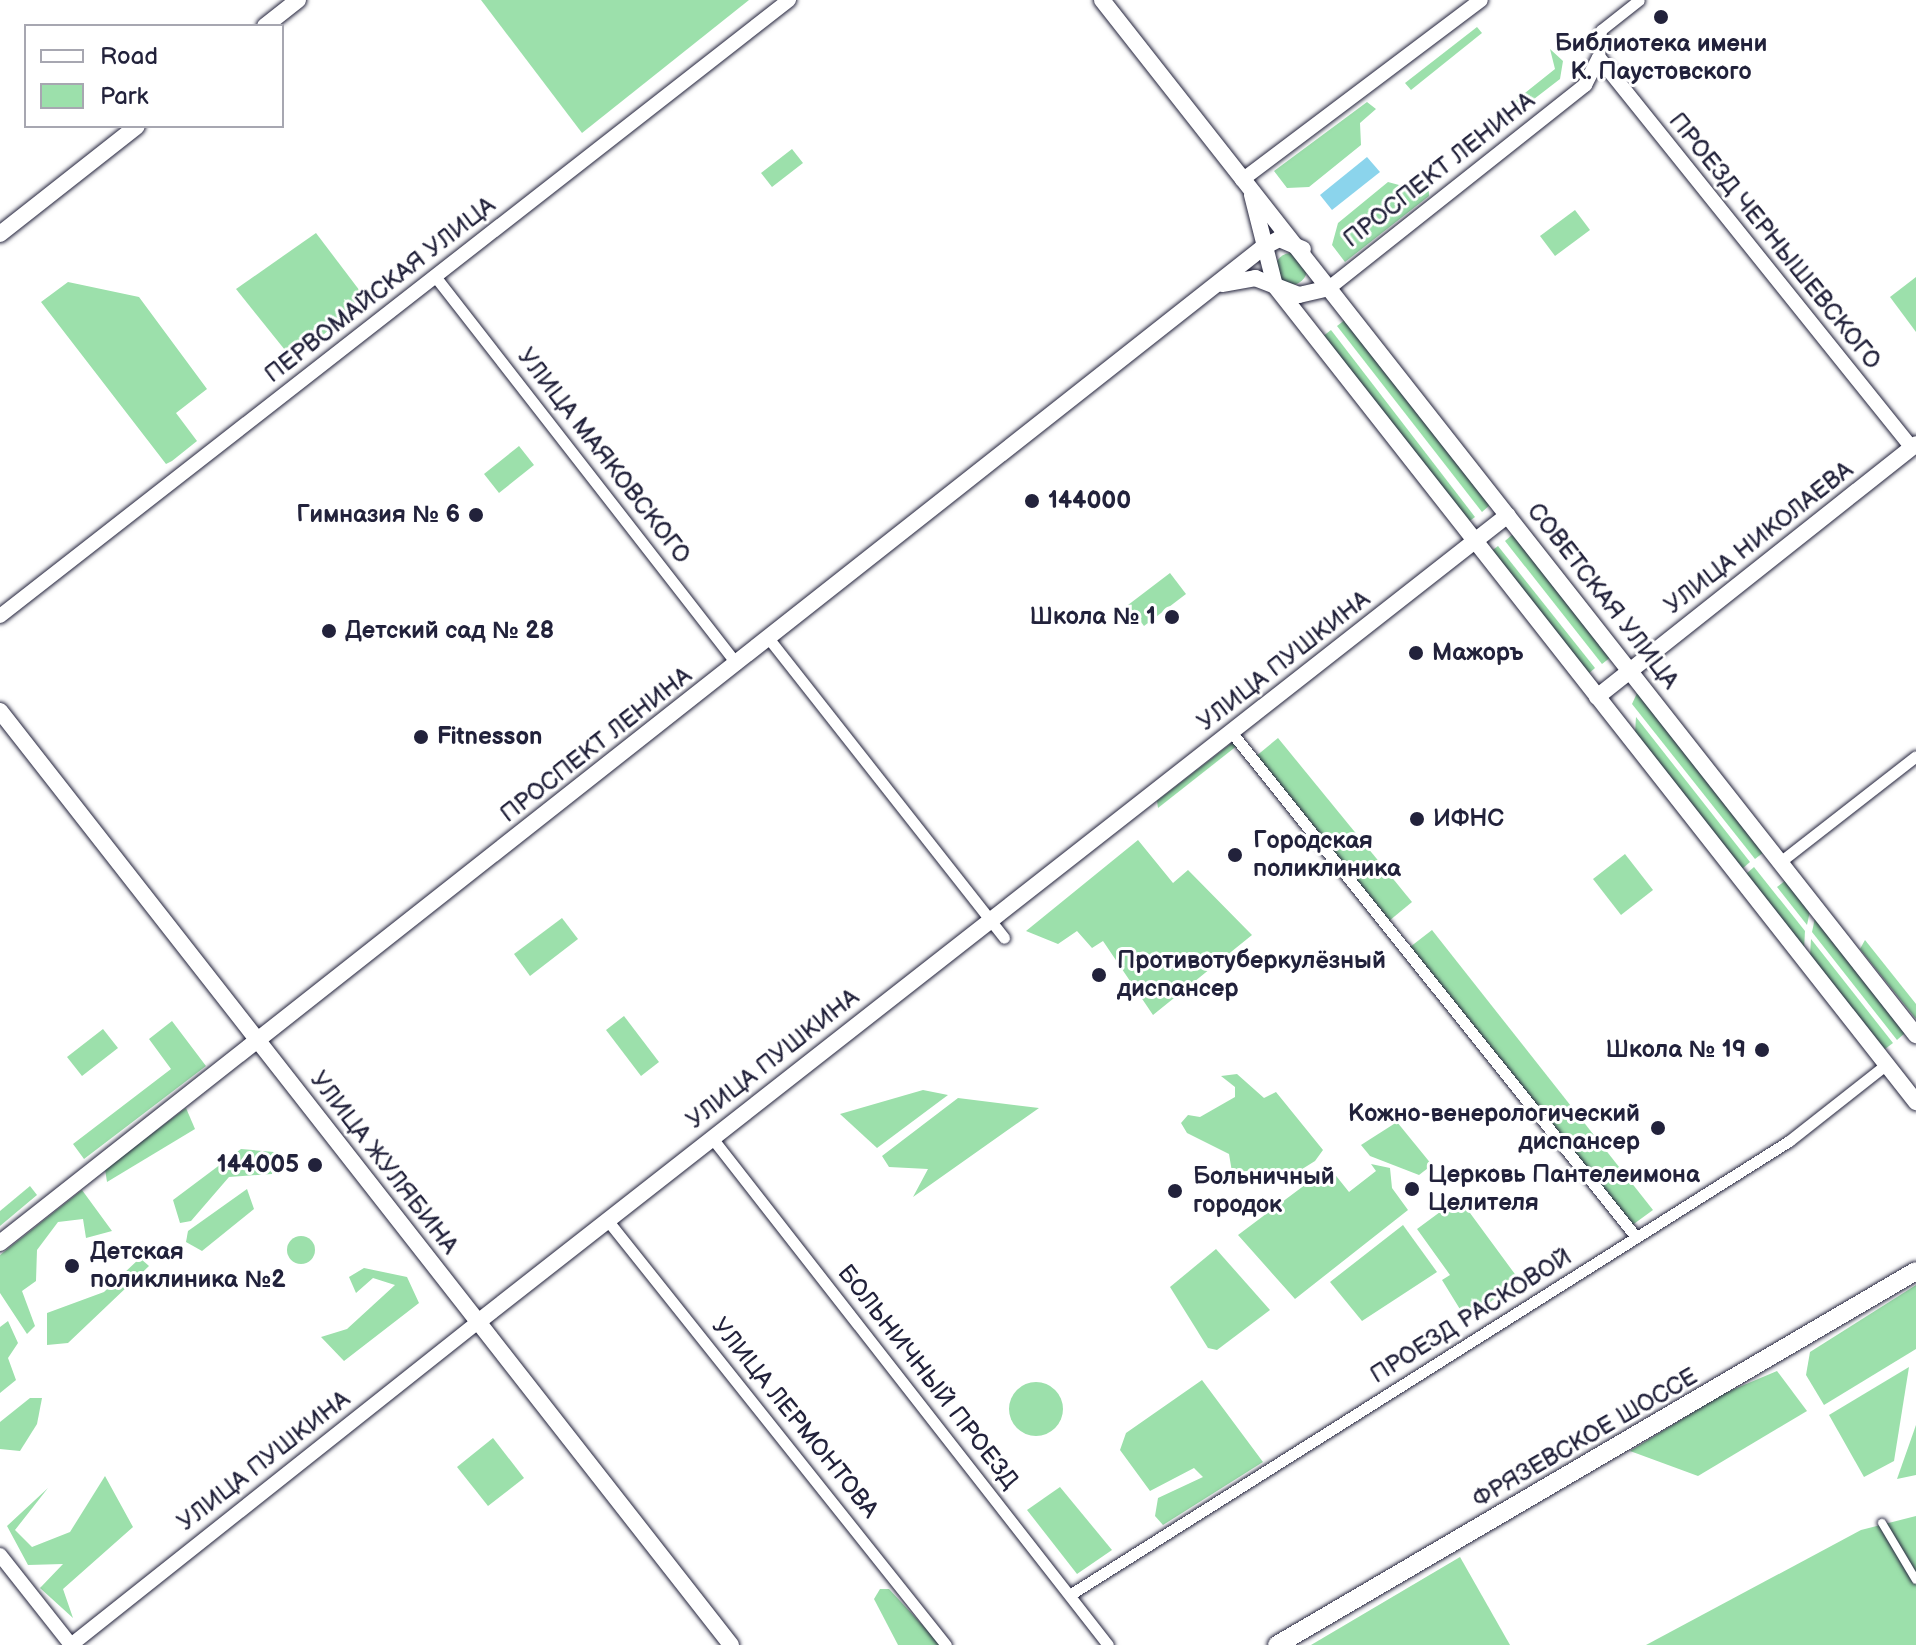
<!DOCTYPE html>
<meta charset="utf-8">
<style>
body{margin:0}
#map{position:relative;width:1916px;height:1645px;overflow:hidden;background:#fff;font-family:"Balsamiq Sans",sans-serif}
div>[style]{position:absolute}
[style*='--x']{left:calc(var(--x)*1px);top:calc(var(--y)*1px);width:calc(var(--w)*1px);rotate:calc(var(--a)*1deg)}
.green>*{inset:0;background:#9ce0ab}
.round{border-radius:50%}
.water>*{inset:0;background:#8bd4ec}
.roads{filter:drop-shadow(0 0 2px #22223b) drop-shadow(0 0 2px #22223b)}
.pedestrian>*{height:8px;margin:-4px;padding:0 4px;transform-origin:4px;border-radius:4px;background:#fff}
.minor>*{height:11px;margin:-5.5px;padding:0 5.5px;transform-origin:5.5px;border-radius:5.5px;background:#fff}
.tertiary>*{height:14px;margin:-7px;padding:0 7px;transform-origin:7px;border-radius:7px;background:#fff}
.secondary>*{height:16px;margin:-8px;padding:0 8px;transform-origin:8px;border-radius:8px;background:#fff}
.trunk>*{height:18px;margin:-9px;padding:0 9px;transform-origin:9px;border-radius:9px;background:#fff}
.dots>*{width:22px;height:22px;translate:-50% -50%;box-sizing:border-box;border:4px solid #fff;border-radius:50%}
span{translate:-50% -50%;white-space:nowrap;text-align:center;line-height:1.15;-webkit-text-stroke:6px #fff;paint-order:stroke}
.poi-label{font-size:24px;color:#22223b;font-weight:700}
.left{translate:0 -50%;text-align:left}
.right{translate:-100% -50%;text-align:right}
.street-label{font-size:24px;color:#22223b}
.legend{position:absolute;left:24px;top:24px;width:260px;height:104px;box-sizing:border-box;background:#fff;border:2px solid #a7a7b1;margin:0;padding:10px 14px;list-style:none;font-size:24px;color:#22223b}
.legend li{display:flex;align-items:center;gap:16px;height:40px}
.legend b{width:40px;border:2px solid #a7a7b1}
</style>
<div id="map">
<div class="green">
<div style="clip-path:polygon(481px 0,749px 0,582px 133px)"></div>
<div style="clip-path:polygon(1477px 27px,1482px 33px,1411px 90px,1405px 83px)"></div>
<div style="clip-path:polygon(1550px 49px,1563px 61px,1560px 79px,1516px 113px,1510px 105px,1555px 69px)"></div>
<div style="clip-path:polygon(1367px 102px,1376px 109px,1360px 123px,1361px 145px,1309px 187px,1287px 188px,1274px 171px)"></div>
<div style="clip-path:polygon(1506px 114px,1509px 118px,1462px 155px,1456px 147px)"></div>
<div style="clip-path:polygon(792px 149px,803px 163px,772px 187px,761px 173px)"></div>
<div style="clip-path:polygon(1428px 174px,1429px 196px,1345px 262px,1332px 245px,1338px 223px,1388px 182px,1410px 188px)"></div>
<div style="clip-path:polygon(1575px 210px,1590px 230px,1555px 256px,1540px 236px)"></div>
<div style="clip-path:polygon(316px 233px,366px 299px,293px 360px,236px 289px)"></div>
<div class="round" style="left:1275px;top:253px;width:32px;height:32px"></div>
<div style="clip-path:polygon(1916px 277px,1916px 332px,1890px 297px)"></div>
<div style="clip-path:polygon(68px 282px,139px 297px,207px 389px,176px 413px,197px 441px,172px 461px,166px 464px,41px 302px)"></div>
<div style="clip-path:polygon(1346px 319px,1490px 505px,1482px 512px,1337px 326px)"></div>
<div style="clip-path:polygon(1331px 330px,1475px 517px,1467px 523px,1322px 337px)"></div>
<div style="clip-path:polygon(519px 446px,534px 465px,499px 493px,484px 474px)"></div>
<div style="clip-path:polygon(1513px 534px,1611px 657px,1602px 664px,1505px 541px)"></div>
<div style="clip-path:polygon(1498px 546px,1595px 668px,1587px 675px,1490px 552px)"></div>
<div style="clip-path:polygon(1170px 573px,1186px 594px,1144px 626px,1128px 605px)"></div>
<div style="clip-path:polygon(1638px 691px,1764px 852px,1755px 859px,1632px 704px)"></div>
<div style="clip-path:polygon(1636px 717px,1750px 862px,1742px 869px,1635px 734px)"></div>
<div style="clip-path:polygon(1278px 738px,1412px 902px,1389px 921px,1255px 757px)"></div>
<div style="clip-path:polygon(1233px 742px,1238px 745px,1158px 808px,1157px 801px)"></div>
<div style="clip-path:polygon(1138px 840px,1173px 883px,1188px 870px,1252px 935px,1153px 1015px,1103px 941px,1092px 948px,1077px 931px,1058px 944px,1026px 931px)"></div>
<div style="clip-path:polygon(1625px 854px,1653px 890px,1621px 915px,1593px 879px)"></div>
<div style="clip-path:polygon(1754px 867px,1805px 931px,1804px 949px,1746px 874px)"></div>
<div style="clip-path:polygon(1786px 880px,1810px 911px,1807px 925px,1777px 887px)"></div>
<div style="clip-path:polygon(562px 918px,578px 939px,530px 976px,514px 954px)"></div>
<div style="clip-path:polygon(1815px 918px,1905px 1033px,1897px 1040px,1812px 932px)"></div>
<div style="clip-path:polygon(1432px 930px,1653px 1210px,1631px 1226px,1410px 947px)"></div>
<div style="clip-path:polygon(1811px 939px,1893px 1043px,1885px 1049px,1810px 956px)"></div>
<div style="clip-path:polygon(1865px 940px,1916px 1004px,1916px 1019px,1860px 949px)"></div>
<div style="clip-path:polygon(624px 1016px,659px 1062px,641px 1076px,606px 1030px)"></div>
<div style="clip-path:polygon(172px 1021px,206px 1066px,84px 1159px,73px 1144px,171px 1069px,149px 1039px)"></div>
<div style="clip-path:polygon(103px 1029px,118px 1048px,82px 1076px,67px 1057px)"></div>
<div style="clip-path:polygon(1237px 1074px,1264px 1098px,1276px 1092px,1323px 1150px,1315px 1161px,1283px 1181px,1260px 1181px,1248px 1171px,1232px 1172px,1229px 1154px,1187px 1133px,1181px 1123px,1188px 1115px,1200px 1117px,1235px 1097px,1235px 1087px,1221px 1076px)"></div>
<div style="clip-path:polygon(923px 1090px,948px 1095px,877px 1148px,840px 1114px)"></div>
<div style="clip-path:polygon(958px 1098px,1039px 1108px,913px 1197px,928px 1169px,889px 1167px,882px 1156px)"></div>
<div style="clip-path:polygon(186px 1108px,195px 1129px,107px 1182px,105px 1169px)"></div>
<div style="clip-path:polygon(1397px 1122px,1432px 1165px,1419px 1175px,1370px 1156px,1361px 1145px)"></div>
<div style="clip-path:polygon(241px 1149px,274px 1152px,272px 1174px,229px 1177px,191px 1221px,180px 1223px,173px 1200px)"></div>
<div style="clip-path:polygon(1371px 1164px,1390px 1168px,1392px 1188px,1408px 1210px,1295px 1299px,1238px 1235px,1329px 1167px,1349px 1192px,1376px 1171px)"></div>
<div style="clip-path:polygon(30px 1186px,37px 1195px,0 1226px,0 1211px)"></div>
<div style="clip-path:polygon(247px 1189px,254px 1209px,202px 1251px,186px 1242px,188px 1231px)"></div>
<div style="clip-path:polygon(82px 1190px,112px 1231px,86px 1238px,83px 1219px,58px 1222px,37px 1250px,36px 1281px,22px 1291px,35px 1326px,27px 1334px,0 1293px,0 1255px)"></div>
<div style="clip-path:polygon(1459px 1198px,1520px 1281px,1466px 1319px,1442px 1280px,1450px 1275px,1417px 1229px)"></div>
<div style="clip-path:polygon(1403px 1225px,1437px 1272px,1362px 1321px,1330px 1282px)"></div>
<div class="round" style="left:287px;top:1236px;width:28px;height:28px"></div>
<div style="clip-path:polygon(1216px 1249px,1270px 1310px,1217px 1350px,1208px 1348px,1170px 1287px)"></div>
<div style="clip-path:polygon(140px 1258px,149px 1266px,68px 1343px,47px 1345px,47px 1313px,104px 1292px)"></div>
<div style="clip-path:polygon(364px 1268px,407px 1277px,419px 1303px,344px 1361px,321px 1337px,347px 1329px,395px 1285px,373px 1278px,356px 1293px,349px 1277px)"></div>
<div style="clip-path:polygon(1916px 1285px,1916px 1349px,1824px 1405px,1806px 1375px,1810px 1352px)"></div>
<div style="clip-path:polygon(8px 1321px,18px 1343px,8px 1358px,16px 1380px,0 1393px,0 1327px)"></div>
<div style="clip-path:polygon(1909px 1367px,1894px 1461px,1864px 1477px,1829px 1415px)"></div>
<div style="clip-path:polygon(1777px 1371px,1807px 1411px,1698px 1476px,1630px 1451px,1725px 1393px)"></div>
<div style="clip-path:polygon(1202px 1380px,1263px 1462px,1163px 1525px,1155px 1516px,1158px 1498px,1203px 1477px,1194px 1468px,1150px 1491px,1120px 1450px,1126px 1433px)"></div>
<div class="round" style="left:1009px;top:1382px;width:54px;height:54px"></div>
<div style="clip-path:polygon(30px 1398px,42px 1398px,37px 1424px,20px 1451px,0 1449px,0 1422px)"></div>
<div style="clip-path:polygon(1916px 1425px,1916px 1475px,1897px 1479px)"></div>
<div style="clip-path:polygon(493px 1438px,524px 1478px,488px 1506px,457px 1467px)"></div>
<div style="clip-path:polygon(105px 1476px,133px 1527px,63px 1589px,73px 1618px,40px 1588px,63px 1564px,28px 1565px,7px 1526px,48px 1488px,15px 1530px,32px 1547px,70px 1532px)"></div>
<div style="clip-path:polygon(1060px 1487px,1112px 1550px,1077px 1574px,1027px 1510px)"></div>
<div style="clip-path:polygon(1916px 1516px,1916px 1645px,1646px 1645px,1861px 1530px)"></div>
<div style="clip-path:polygon(1460px 1557px,1510px 1645px,1311px 1645px)"></div>
<div style="clip-path:polygon(880px 1589px,889px 1589px,941px 1645px,898px 1645px,874px 1599px)"></div>
</div>
<div class="water">
<div style="clip-path:polygon(1367px 157px,1380px 172px,1332px 210px,1320px 195px)"></div>
</div>
<div class="roads">
<div class="pedestrian">
<div style="--x:1882;--y:1523;--w:66;--a:59.2"></div>
</div>
<div class="minor">
<div style="--x:1599;--y:58;--w:28;--a:-86"></div>
<div style="--x:1601;--y:30;--w:48;--a:-38.3"></div>
<div style="--x:434;--y:275;--w:493;--a:52.1"></div>
<div style="--x:769;--y:639;--w:380;--a:51.8"></div>
<div style="--x:1232;--y:733;--w:646;--a:51.28"></div>
<div style="--x:1780;--y:862;--w:172;--a:-37.9"></div>
<div style="--x:712;--y:1138;--w:643;--a:52.01"></div>
<div style="--x:608;--y:1221;--w:542;--a:51.44"></div>
<div style="--x:1071;--y:1594;--w:849;--a:-32.25"></div>
<div style="--x:1789;--y:1141;--w:125;--a:-38.2"></div>
</div>
<div class="tertiary">
<div style="--x:1242;--y:180;--w:299;--a:-37"></div>
<div style="--x:1329;--y:288;--w:327;--a:-38.4"></div>
<div style="--x:1585;--y:85;--w:30;--a:-63"></div>
<div style="--x:1599;--y:58;--w:500;--a:51.25"></div>
<div style="--x:0;--y:616;--w:1001;--a:-37.98"></div>
<div style="--x:0;--y:1555;--w:115;--a:51.7"></div>
<div style="--x:71;--y:1645;--w:520;--a:-38.44"></div>
</div>
<div class="secondary">
<div style="--x:1102;--y:0;--w:1317;--a:51.82"></div>
<div style="--x:265;--y:26;--w:42;--a:-38.2"></div>
<div style="--x:1252;--y:195;--w:94;--a:75.8"></div>
<div style="--x:1275;--y:286;--w:1038;--a:51.85"></div>
<div style="--x:0;--y:234;--w:174;--a:-38.2"></div>
<div style="--x:1222;--y:284;--w:34;--a:-10"></div>
<div style="--x:1255;--y:278;--w:47;--a:21.1"></div>
<div style="--x:1299;--y:295;--w:31;--a:-13"></div>
<div style="--x:1597;--y:697;--w:407;--a:-38.4"></div>
<div style="--x:0;--y:711;--w:1186;--a:51.95"></div>
<div style="--x:0;--y:1243;--w:1607;--a:-38.25"></div>
<div style="--x:1262;--y:248;--w:19;--a:-28"></div>
<div style="--x:1279;--y:239;--w:26;--a:23"></div>
<div style="--x:478;--y:1322;--w:1308;--a:-38.08"></div>
</div>
<div class="trunk">
<div style="--x:1277;--y:1645;--w:740;--a:-30.34"></div>
</div>
</div>
<div class="dots">
<div style="left:1661px;top:17px;background:#22223b"></div>
<div style="left:1032px;top:501px;background:#22223b"></div>
<div style="left:476px;top:515px;background:#22223b"></div>
<div style="left:1172px;top:617px;background:#22223b"></div>
<div style="left:329px;top:631px;background:#22223b"></div>
<div style="left:1416px;top:653px;background:#22223b"></div>
<div style="left:421px;top:737px;background:#22223b"></div>
<div style="left:1417px;top:819px;background:#22223b"></div>
<div style="left:1235px;top:855px;background:#22223b"></div>
<div style="left:1099px;top:975px;background:#22223b"></div>
<div style="left:1762px;top:1050px;background:#22223b"></div>
<div style="left:1658px;top:1128px;background:#22223b"></div>
<div style="left:315px;top:1165px;background:#22223b"></div>
<div style="left:1412px;top:1189px;background:#22223b"></div>
<div style="left:1175px;top:1191px;background:#22223b"></div>
<div style="left:72px;top:1266px;background:#22223b"></div>
</div>
<div class="poi-label">
<span style="left:1661px;top:58px">Библиотека имени<br>К. Паустовского</span>
<span class="left" style="left:1048px;top:501px">144000</span>
<span class="right" style="left:460px;top:515px">Гимназия № 6</span>
<span class="right" style="left:1156px;top:617px">Школа № 1</span>
<span class="left" style="left:345px;top:631px">Детский сад № 28</span>
<span class="left" style="left:1432px;top:653px">Мажоръ</span>
<span class="left" style="left:437px;top:737px">Fitnesson</span>
<span class="left" style="left:1433px;top:819px">ИФНС</span>
<span class="left" style="left:1253px;top:855px">Городская<br>поликлиника</span>
<span class="left" style="left:1117px;top:975px">Противотуберкулёзный<br>диспансер</span>
<span class="right" style="left:1746px;top:1050px">Школа № 19</span>
<span class="right" style="left:1640px;top:1128px">Кожно-венерологический<br>диспансер</span>
<span class="right" style="left:299px;top:1165px">144005</span>
<span class="left" style="left:1428px;top:1189px">Церковь Пантелеимона<br>Целителя</span>
<span class="left" style="left:1193px;top:1191px">Больничный<br>городок</span>
<span class="left" style="left:90px;top:1266px">Детская<br>поликлиника №2</span>
</div>
<div class="street-label">
<span style="left:1439px;top:170px;rotate:-38deg">ПРОСПЕКТ ЛЕНИНА</span>
<span style="left:1775px;top:241px;rotate:51deg">ПРОЕЗД ЧЕРНЫШЕВСКОГО</span>
<span style="left:380px;top:290px;rotate:-38deg">ПЕРВОМАЙСКАЯ УЛИЦА</span>
<span style="left:604px;top:456px;rotate:52deg">УЛИЦА МАЯКОВСКОГО</span>
<span style="left:1759px;top:538px;rotate:-38deg">УЛИЦА НИКОЛАЕВА</span>
<span style="left:1603px;top:596px;rotate:52deg">СОВЕТСКАЯ УЛИЦА</span>
<span style="left:1284px;top:661px;rotate:-38deg">УЛИЦА ПУШКИНА</span>
<span style="left:596px;top:745px;rotate:-38deg">ПРОСПЕКТ ЛЕНИНА</span>
<span style="left:773px;top:1059px;rotate:-38deg">УЛИЦА ПУШКИНА</span>
<span style="left:384px;top:1163px;rotate:52deg">УЛИЦА ЖУЛЯБИНА</span>
<span style="left:1471px;top:1316px;rotate:-32deg">ПРОЕЗД РАСКОВОЙ</span>
<span style="left:928px;top:1377px;rotate:52deg">БОЛЬНИЧНЫЙ ПРОЕЗД</span>
<span style="left:795px;top:1418px;rotate:51deg">УЛИЦА ЛЕРМОНТОВА</span>
<span style="left:1585px;top:1438px;rotate:-30deg">ФРЯЗЕВСКОЕ ШОССЕ</span>
<span style="left:264px;top:1461px;rotate:-38deg">УЛИЦА ПУШКИНА</span>
</div>
<ul class="legend">
<li><b style="height:10px;background:#fff"></b>Road</li>
<li><b style="height:22px;background:#9ce0ab"></b>Park</li>
</ul>
</div>
